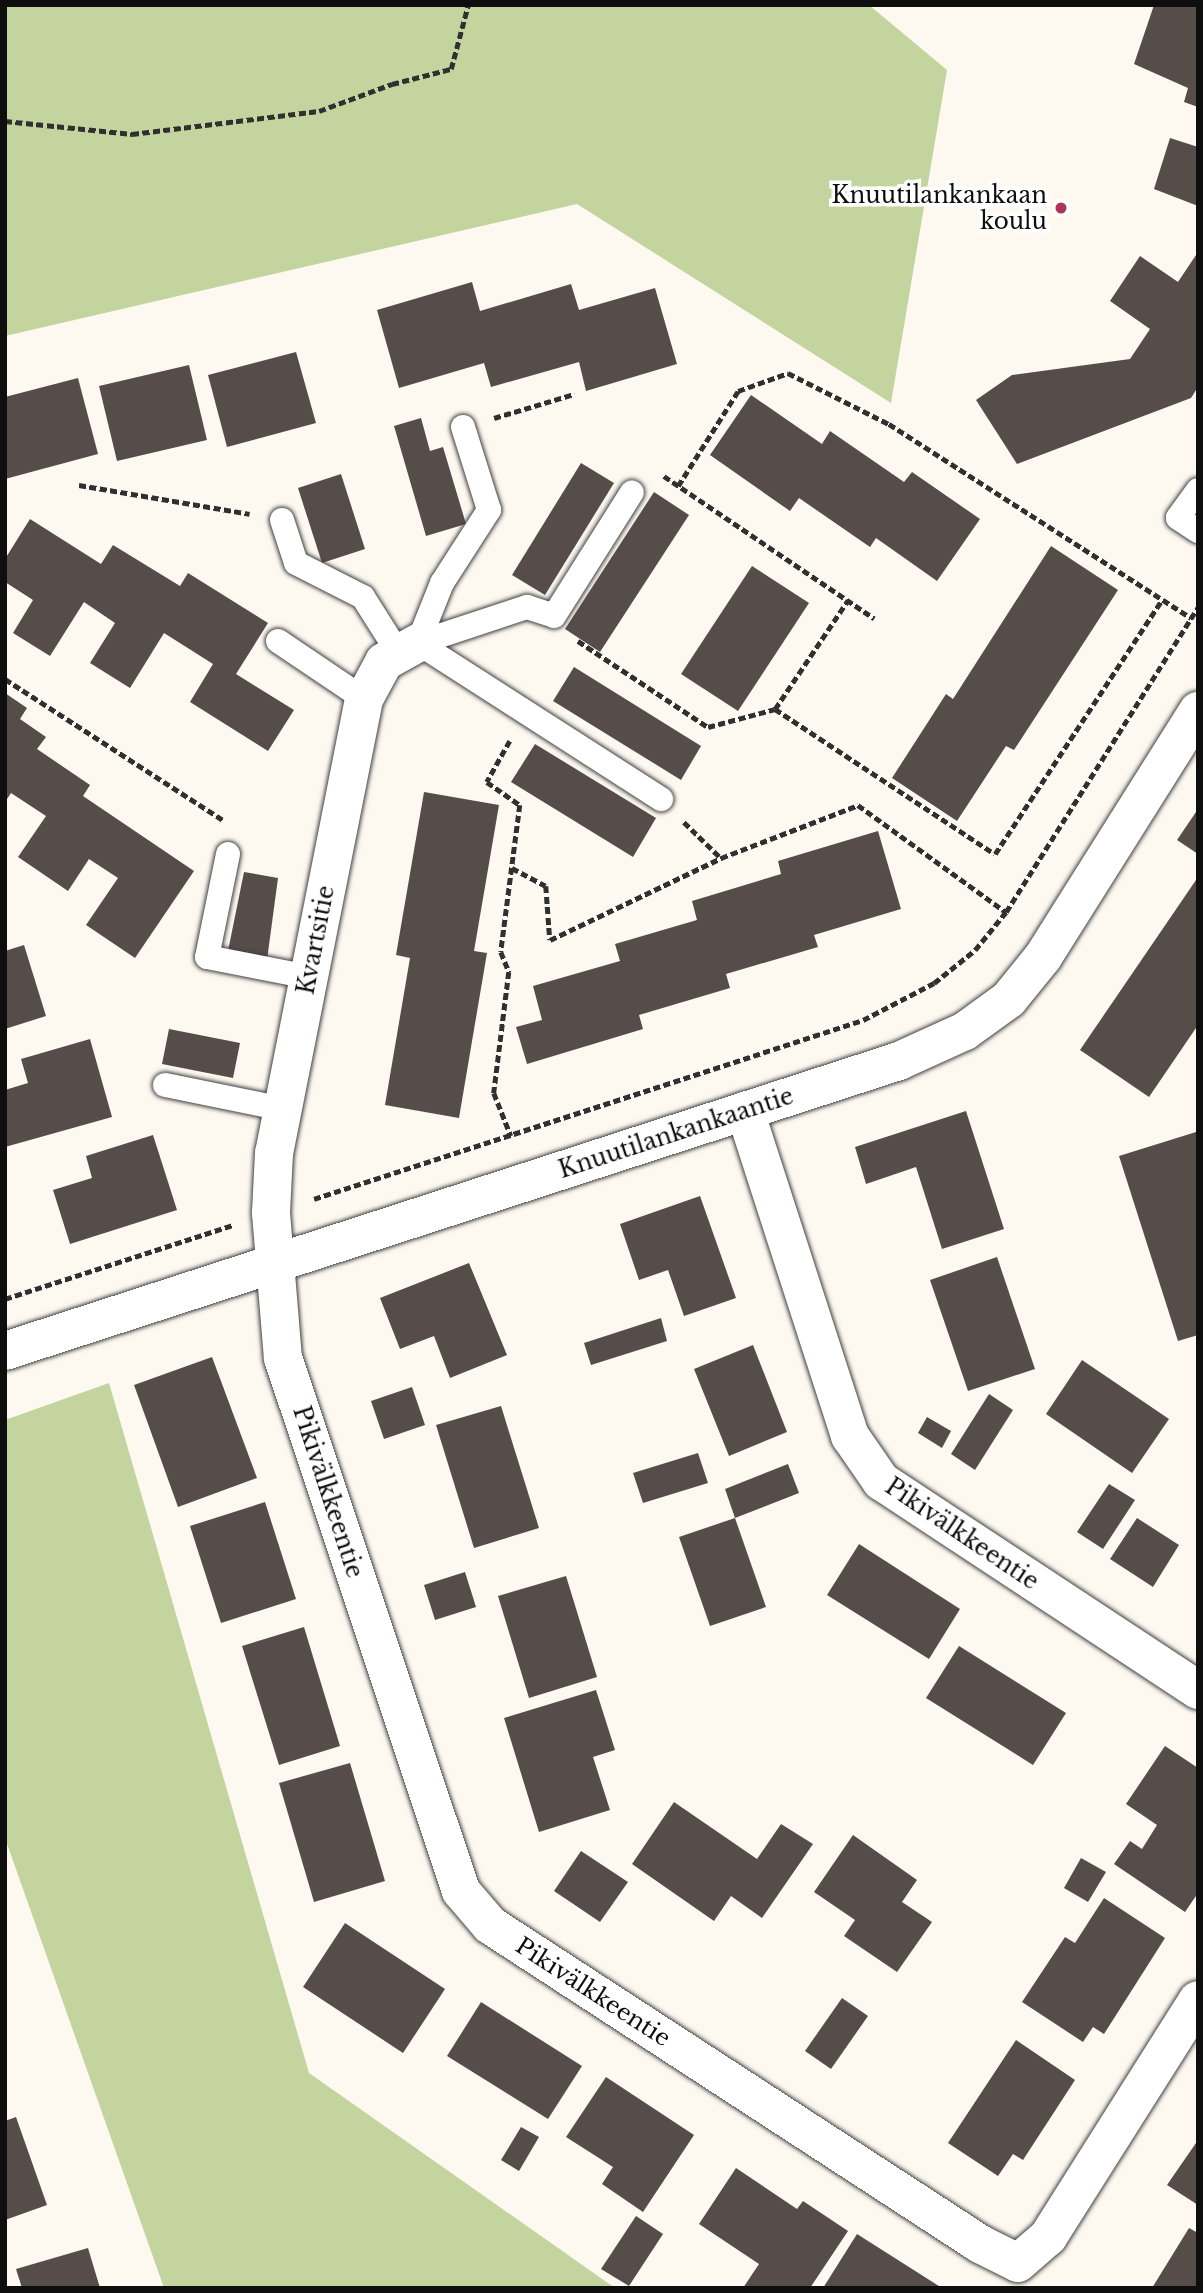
<!DOCTYPE html>
<meta charset="utf-8">
<style>
body{margin:0}
#map{position:relative;width:1203px;height:2293px;overflow:hidden;background:#fdf8f0;font-family:"Libre Baskerville",serif}
div>[style]{position:absolute}
[style*='--x']{left:calc(var(--x)*1px);top:calc(var(--y)*1px);width:calc(var(--w)*1px);rotate:calc(var(--a)*1deg)}
.forest>*{inset:0;background:#c3d49e}
.building>*{inset:0;background:#564d4b}
.path>*{height:4.5px;margin-top:-2.25px;transform-origin:0;background:repeating-linear-gradient(90deg,#303030 0 7px,transparent 0 10.5px)}
.roads{filter:drop-shadow(0 0 2px #414141) drop-shadow(0 0 2px #414141)}
.service>*{height:24px;margin:-12px;padding:0 12px;transform-origin:12px;border-radius:12px;background:#fff}
.minor>*{height:38px;margin:-19px;padding:0 19px;transform-origin:19px;border-radius:19px;background:#fff}
.tertiary>*{height:38px;margin:-19px;padding:0 19px;transform-origin:19px;border-radius:19px;background:#fff}
.dots>*{width:19px;height:19px;translate:-50% -50%;box-sizing:border-box;border:4px solid #fff;border-radius:50%}
span{translate:-50% -50%;white-space:nowrap;text-align:center;line-height:1.15;-webkit-text-stroke:7px #fff;paint-order:stroke}
.poi-label{font-size:23px;color:#0e0e0e}
.right{translate:-100% -50%;text-align:right}
.street-label{font-size:23px;color:#0e0e0e}
.frame{position:absolute;inset:0;border:7px solid #0e0e0e;pointer-events:none}
</style>
<div id="map">
<div class="forest">
<div style="clip-path:polygon(5px 5px,869px 5px,947px 70px,891px 403px,577px 204px,5px 336px)"></div>
<div style="clip-path:polygon(109px 1383px,309px 2073px,615px 2288px,164px 2288px,5px 1838px,5px 1420px)"></div>
</div>
<div class="building">
<div style="clip-path:polygon(1154px 5px,1198px 5px,1198px 107px,1184px 102px,1188px 88px,1134px 64px)"></div>
<div style="clip-path:polygon(1170px 138px,1198px 147px,1198px 206px,1154px 189px)"></div>
<div style="clip-path:polygon(1198px 252px,1198px 387px,1191px 398px,1017px 464px,976px 400px,1012px 375px,1130px 359px,1150px 329px,1110px 301px,1140px 256px,1178px 282px)"></div>
<div style="clip-path:polygon(472px 282px,480px 311px,571px 284px,579px 310px,655px 288px,677px 364px,586px 391px,579px 362px,491px 387px,484px 363px,399px 388px,377px 310px)"></div>
<div style="clip-path:polygon(296px 352px,316px 423px,227px 447px,208px 375px)"></div>
<div style="clip-path:polygon(189px 365px,207px 440px,117px 461px,99px 386px)"></div>
<div style="clip-path:polygon(78px 378px,98px 454px,5px 479px,5px 397px)"></div>
<div style="clip-path:polygon(751px 395px,822px 444px,830px 431px,904px 482px,912px 472px,980px 519px,937px 581px,876px 538px,870px 547px,799px 498px,790px 511px,710px 455px)"></div>
<div style="clip-path:polygon(421px 418px,430px 451px,443px 447px,466px 524px,426px 536px,394px 426px)"></div>
<div style="clip-path:polygon(581px 463px,614px 483px,545px 595px,512px 575px)"></div>
<div style="clip-path:polygon(341px 474px,365px 549px,322px 563px,298px 488px)"></div>
<div style="clip-path:polygon(654px 492px,689px 515px,600px 652px,565px 629px)"></div>
<div style="clip-path:polygon(30px 519px,101px 564px,113px 545px,180px 586px,188px 573px,268px 623px,236px 674px,294px 710px,268px 751px,190px 702px,213px 664px,164px 633px,130px 688px,90px 663px,115px 623px,84px 602px,50px 656px,13px 633px,33px 600px,5px 582px,5px 559px)"></div>
<div style="clip-path:polygon(1051px 546px,1118px 590px,1014px 750px,1006px 746px,957px 821px,892px 778px,946px 694px,953px 699px)"></div>
<div style="clip-path:polygon(752px 566px,809px 603px,738px 711px,681px 674px)"></div>
<div style="clip-path:polygon(574px 667px,701px 746px,681px 780px,553px 701px)"></div>
<div style="clip-path:polygon(5px 693px,27px 708px,20px 719px,46px 737px,37px 749px,90px 785px,83px 796px,194px 871px,135px 958px,86px 925px,118px 878px,89px 859px,68px 891px,18px 857px,46px 816px,11px 793px,5px 802px)"></div>
<div style="clip-path:polygon(535px 744px,656px 818px,633px 857px,511px 782px)"></div>
<div style="clip-path:polygon(424px 792px,499px 805px,474px 951px,487px 953px,459px 1118px,385px 1105px,410px 958px,396px 955px)"></div>
<div style="clip-path:polygon(1198px 809px,1198px 854px,1177px 840px)"></div>
<div style="clip-path:polygon(878px 831px,901px 909px,814px 935px,818px 947px,726px 974px,730px 988px,639px 1015px,643px 1029px,527px 1064px,516px 1027px,542px 1020px,533px 986px,620px 961px,615px 944px,697px 920px,692px 901px,781px 874px,778px 861px)"></div>
<div style="clip-path:polygon(244px 872px,278px 878px,267px 960px,228px 951px)"></div>
<div style="clip-path:polygon(1196px 880px,1198px 1025px,1149px 1097px,1080px 1050px)"></div>
<div style="clip-path:polygon(24px 945px,46px 1016px,5px 1029px,5px 951px)"></div>
<div style="clip-path:polygon(169px 1029px,240px 1043px,233px 1078px,162px 1064px)"></div>
<div style="clip-path:polygon(90px 1039px,112px 1117px,5px 1147px,5px 1090px,28px 1083px,21px 1059px)"></div>
<div style="clip-path:polygon(966px 1111px,1004px 1229px,942px 1249px,916px 1167px,866px 1184px,855px 1147px)"></div>
<div style="clip-path:polygon(1196px 1132px,1198px 1335px,1178px 1341px,1119px 1156px)"></div>
<div style="clip-path:polygon(153px 1135px,177px 1210px,70px 1244px,53px 1190px,92px 1178px,86px 1156px)"></div>
<div style="clip-path:polygon(700px 1196px,736px 1298px,684px 1316px,668px 1270px,639px 1280px,620px 1224px)"></div>
<div style="clip-path:polygon(997px 1257px,1035px 1369px,968px 1391px,930px 1280px)"></div>
<div style="clip-path:polygon(469px 1263px,507px 1355px,450px 1378px,434px 1336px,400px 1349px,380px 1298px)"></div>
<div style="clip-path:polygon(661px 1318px,667px 1341px,591px 1365px,584px 1343px)"></div>
<div style="clip-path:polygon(753px 1345px,787px 1432px,729px 1456px,694px 1369px)"></div>
<div style="clip-path:polygon(212px 1357px,257px 1478px,178px 1507px,134px 1385px)"></div>
<div style="clip-path:polygon(1082px 1360px,1169px 1419px,1132px 1473px,1046px 1414px)"></div>
<div style="clip-path:polygon(412px 1387px,425px 1425px,384px 1439px,371px 1401px)"></div>
<div style="clip-path:polygon(989px 1394px,1013px 1410px,975px 1470px,951px 1454px)"></div>
<div style="clip-path:polygon(501px 1406px,539px 1528px,474px 1548px,436px 1425px)"></div>
<div style="clip-path:polygon(927px 1417px,951px 1431px,942px 1448px,918px 1433px)"></div>
<div style="clip-path:polygon(698px 1453px,708px 1483px,643px 1503px,633px 1473px)"></div>
<div style="clip-path:polygon(788px 1464px,799px 1493px,735px 1518px,725px 1489px)"></div>
<div style="clip-path:polygon(1109px 1484px,1135px 1500px,1103px 1549px,1077px 1532px)"></div>
<div style="clip-path:polygon(265px 1502px,296px 1599px,221px 1623px,190px 1526px)"></div>
<div style="clip-path:polygon(735px 1518px,766px 1607px,710px 1626px,679px 1537px)"></div>
<div style="clip-path:polygon(1137px 1518px,1179px 1545px,1153px 1587px,1110px 1559px)"></div>
<div style="clip-path:polygon(859px 1544px,960px 1609px,929px 1659px,827px 1595px)"></div>
<div style="clip-path:polygon(465px 1572px,476px 1607px,435px 1620px,424px 1585px)"></div>
<div style="clip-path:polygon(566px 1576px,597px 1677px,529px 1698px,498px 1596px)"></div>
<div style="clip-path:polygon(304px 1627px,340px 1746px,279px 1765px,242px 1646px)"></div>
<div style="clip-path:polygon(959px 1646px,1066px 1713px,1033px 1765px,926px 1698px)"></div>
<div style="clip-path:polygon(596px 1690px,615px 1750px,593px 1757px,610px 1810px,539px 1832px,504px 1718px)"></div>
<div style="clip-path:polygon(1165px 1746px,1198px 1768px,1198px 1893px,1185px 1912px,1114px 1864px,1130px 1841px,1142px 1849px,1157px 1825px,1126px 1804px)"></div>
<div style="clip-path:polygon(350px 1763px,385px 1881px,314px 1902px,279px 1783px)"></div>
<div style="clip-path:polygon(674px 1802px,757px 1859px,781px 1824px,813px 1844px,762px 1918px,731px 1896px,714px 1921px,632px 1864px)"></div>
<div style="clip-path:polygon(853px 1835px,917px 1880px,902px 1902px,932px 1922px,897px 1972px,844px 1936px,855px 1920px,814px 1892px)"></div>
<div style="clip-path:polygon(581px 1851px,628px 1882px,600px 1922px,554px 1891px)"></div>
<div style="clip-path:polygon(1081px 1858px,1106px 1872px,1088px 1902px,1064px 1888px)"></div>
<div style="clip-path:polygon(1104px 1898px,1165px 1938px,1104px 2034px,1093px 2027px,1083px 2042px,1022px 2002px,1065px 1937px,1075px 1943px)"></div>
<div style="clip-path:polygon(345px 1923px,445px 1989px,403px 2053px,303px 1987px)"></div>
<div style="clip-path:polygon(842px 1998px,868px 2016px,831px 2069px,805px 2051px)"></div>
<div style="clip-path:polygon(481px 2002px,582px 2066px,548px 2119px,447px 2056px)"></div>
<div style="clip-path:polygon(1016px 2040px,1075px 2080px,1023px 2160px,1013px 2154px,998px 2176px,948px 2143px)"></div>
<div style="clip-path:polygon(606px 2077px,694px 2135px,643px 2212px,602px 2184px,613px 2167px,566px 2137px)"></div>
<div style="clip-path:polygon(16px 2117px,47px 2205px,5px 2220px,5px 2121px)"></div>
<div style="clip-path:polygon(521px 2127px,539px 2137px,519px 2171px,501px 2160px)"></div>
<div style="clip-path:polygon(1198px 2140px,1198px 2205px,1167px 2185px)"></div>
<div style="clip-path:polygon(736px 2168px,797px 2209px,803px 2201px,848px 2231px,810px 2288px,743px 2288px,759px 2264px,699px 2224px)"></div>
<div style="clip-path:polygon(636px 2216px,663px 2234px,629px 2286px,601px 2269px)"></div>
<div style="clip-path:polygon(1189px 2228px,1198px 2233px,1198px 2288px,1152px 2288px)"></div>
<div style="clip-path:polygon(857px 2234px,942px 2288px,823px 2288px)"></div>
<div style="clip-path:polygon(88px 2248px,100px 2288px,22px 2288px,16px 2269px)"></div>
</div>
<div class="path">
<div style="--x:5;--y:121;--w:128;--a:5.8"></div>
<div style="--x:132;--y:134;--w:188;--a:-7"></div>
<div style="--x:319;--y:111;--w:78;--a:-20.3"></div>
<div style="--x:392;--y:84;--w:61;--a:-14.3"></div>
<div style="--x:451;--y:69;--w:66;--a:-75.1"></div>
<div style="--x:494;--y:418;--w:84;--a:-16.7"></div>
<div style="--x:664;--y:476;--w:254;--a:34.1"></div>
<div style="--x:79;--y:485;--w:173;--a:9.6"></div>
<div style="--x:678;--y:486;--w:112;--a:-57.7"></div>
<div style="--x:738;--y:391;--w:53;--a:-19.8"></div>
<div style="--x:788;--y:373;--w:113;--a:26.8"></div>
<div style="--x:889;--y:424;--w:359;--a:32.7"></div>
<div style="--x:578;--y:641;--w:156;--a:33.5"></div>
<div style="--x:708;--y:727;--w:69;--a:-15"></div>
<div style="--x:775;--y:709;--w:131;--a:-56.2"></div>
<div style="--x:5;--y:679;--w:260;--a:32.9"></div>
<div style="--x:775;--y:709;--w:263;--a:33.4"></div>
<div style="--x:995;--y:854;--w:303;--a:-56.7"></div>
<div style="--x:510;--y:741;--w:47;--a:119.3"></div>
<div style="--x:487;--y:782;--w:40;--a:34.9"></div>
<div style="--x:520;--y:805;--w:148;--a:97.4"></div>
<div style="--x:501;--y:952;--w:22;--a:68"></div>
<div style="--x:509;--y:972;--w:122;--a:97.1"></div>
<div style="--x:494;--y:1093;--w:46;--a:68.4"></div>
<div style="--x:684;--y:822;--w:52;--a:44.2"></div>
<div style="--x:721;--y:858;--w:147;--a:-21.1"></div>
<div style="--x:858;--y:805;--w:183;--a:35.9"></div>
<div style="--x:512;--y:868;--w:38;--a:28"></div>
<div style="--x:546;--y:886;--w:54;--a:85.8"></div>
<div style="--x:550;--y:940;--w:190;--a:-25.6"></div>
<div style="--x:314;--y:1199;--w:577;--a:-18.06"></div>
<div style="--x:863;--y:1020;--w:80;--a:-27.5"></div>
<div style="--x:934;--y:983;--w:53;--a:-38.8"></div>
<div style="--x:975;--y:950;--w:49;--a:-50.8"></div>
<div style="--x:1006;--y:912;--w:360;--a:-57.8"></div>
<div style="--x:5;--y:1299;--w:240;--a:-18"></div>
</div>
<div class="roads">
<div class="service">
<div style="--x:1198;--y:490;--w:34;--a:126"></div>
<div style="--x:1178;--y:518;--w:24;--a:33"></div>
<div style="--x:282;--y:520;--w:45;--a:72"></div>
<div style="--x:296;--y:563;--w:75;--a:26.9"></div>
<div style="--x:363;--y:597;--w:67;--a:57.7"></div>
<div style="--x:278;--y:641;--w:104;--a:34"></div>
<div style="--x:418;--y:643;--w:115;--a:-18.3"></div>
<div style="--x:527;--y:607;--w:28;--a:18"></div>
<div style="--x:554;--y:616;--w:146;--a:-57.8"></div>
<div style="--x:418;--y:643;--w:289;--a:32.7"></div>
<div style="--x:418;--y:643;--w:65;--a:-68.2"></div>
<div style="--x:442;--y:583;--w:87;--a:-57.2"></div>
<div style="--x:489;--y:510;--w:87;--a:-107.4"></div>
<div style="--x:228;--y:854;--w:105;--a:101.5"></div>
<div style="--x:207;--y:957;--w:104;--a:11.1"></div>
<div style="--x:165;--y:1085;--w:120;--a:11.5"></div>
</div>
<div class="minor">
<div style="--x:418;--y:643;--w:39;--a:151"></div>
<div style="--x:384;--y:662;--w:42;--a:118.4"></div>
<div style="--x:364;--y:699;--w:463;--a:101.2"></div>
<div style="--x:274;--y:1153;--w:60;--a:92.9"></div>
<div style="--x:271;--y:1213;--w:145;--a:85.3"></div>
<div style="--x:283;--y:1358;--w:562;--a:71.53"></div>
<div style="--x:461;--y:1891;--w:45;--a:49.5"></div>
<div style="--x:490;--y:1925;--w:585;--a:33.06"></div>
<div style="--x:980;--y:2244;--w:42;--a:26.6"></div>
<div style="--x:1018;--y:2263;--w:40;--a:-41"></div>
<div style="--x:1048;--y:2237;--w:280;--a:-57.7"></div>
<div style="--x:745;--y:1111;--w:342;--a:72.1"></div>
<div style="--x:850;--y:1436;--w:55;--a:55.4"></div>
<div style="--x:881;--y:1481;--w:380;--a:33.4"></div>
</div>
<div class="tertiary">
<div style="--x:5;--y:1351;--w:940;--a:-17.97"></div>
<div style="--x:899;--y:1061;--w:72;--a:-24.4"></div>
<div style="--x:965;--y:1031;--w:54;--a:-36"></div>
<div style="--x:1009;--y:999;--w:54;--a:-51"></div>
<div style="--x:1043;--y:957;--w:291;--a:-57.8"></div>
</div>
</div>
<div class="dots">
<div style="left:1061px;top:208px;background:#b03456"></div>
</div>
<div class="poi-label">
<span class="right" style="left:1047px;top:208px">Knuutilankankaan<br>koulu</span>
</div>
<div class="street-label">
<span style="left:316px;top:940px;rotate:-79deg">Kvartsitie</span>
<span style="left:676px;top:1133px;rotate:-18deg">Knuutilankankaantie</span>
<span style="left:328px;top:1492px;rotate:72deg">Pikivälkkeentie</span>
<span style="left:962px;top:1534px;rotate:34deg">Pikivälkkeentie</span>
<span style="left:593px;top:1992px;rotate:33deg">Pikivälkkeentie</span>
</div>
<div class="frame"></div>
</div>
